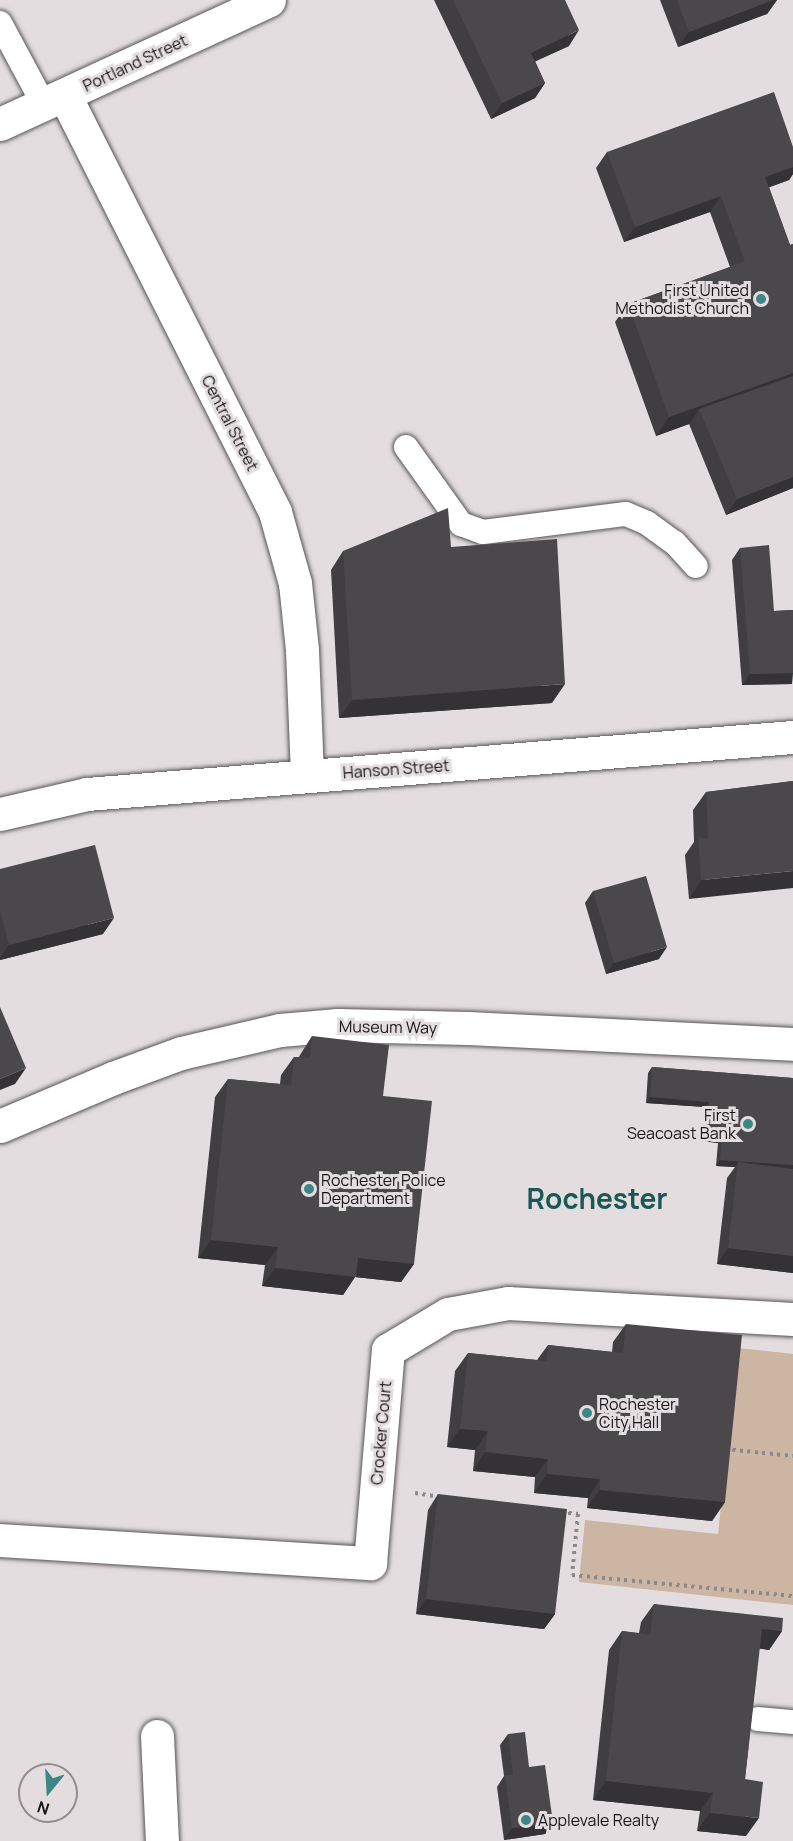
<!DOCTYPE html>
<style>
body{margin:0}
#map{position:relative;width:793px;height:1841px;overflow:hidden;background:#e3dddf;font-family:Manrope,sans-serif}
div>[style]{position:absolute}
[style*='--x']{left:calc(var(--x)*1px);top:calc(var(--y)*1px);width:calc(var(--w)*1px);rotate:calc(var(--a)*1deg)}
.green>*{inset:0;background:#cdb5a3}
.path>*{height:4px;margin-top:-2px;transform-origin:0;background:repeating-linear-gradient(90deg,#8c8889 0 3px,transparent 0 7.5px)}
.roads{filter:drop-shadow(0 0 2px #595456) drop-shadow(0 0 2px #595456)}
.lane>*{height:24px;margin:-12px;padding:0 12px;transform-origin:12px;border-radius:12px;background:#fff}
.street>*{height:33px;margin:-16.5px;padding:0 16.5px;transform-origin:16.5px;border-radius:16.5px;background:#fff}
.secondary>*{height:33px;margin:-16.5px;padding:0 16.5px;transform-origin:16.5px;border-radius:16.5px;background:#fff}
.wall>*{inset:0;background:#403e41}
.shaded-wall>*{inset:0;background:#343235}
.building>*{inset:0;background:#4b484c}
.dots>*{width:16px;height:16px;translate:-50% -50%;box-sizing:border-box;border:3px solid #e3dddf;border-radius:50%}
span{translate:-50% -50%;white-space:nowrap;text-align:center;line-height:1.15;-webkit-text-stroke:6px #e3dddf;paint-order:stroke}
.street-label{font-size:16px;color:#161414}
.poi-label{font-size:16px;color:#161414}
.right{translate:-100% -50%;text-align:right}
.left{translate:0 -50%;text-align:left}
.town-label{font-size:28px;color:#1c5758;font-weight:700}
.north{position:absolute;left:18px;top:1763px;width:60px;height:60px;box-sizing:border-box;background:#e3dddf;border:2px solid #918d8e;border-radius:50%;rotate:198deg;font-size:16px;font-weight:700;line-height:24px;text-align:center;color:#161414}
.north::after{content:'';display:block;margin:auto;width:21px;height:27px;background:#3d8586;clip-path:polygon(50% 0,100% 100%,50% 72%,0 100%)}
</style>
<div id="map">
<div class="green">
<div style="clip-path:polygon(738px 1348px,793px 1354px,793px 1605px,579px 1582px,585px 1520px,718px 1534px)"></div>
</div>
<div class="path">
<div style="--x:725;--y:1449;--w:68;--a:5.9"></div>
<div style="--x:415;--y:1493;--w:26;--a:9"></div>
<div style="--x:561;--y:1512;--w:17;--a:7"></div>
<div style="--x:578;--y:1514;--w:61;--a:95.6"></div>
<div style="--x:572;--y:1575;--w:222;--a:5.4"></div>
</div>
<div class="roads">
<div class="lane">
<div style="--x:0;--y:23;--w:93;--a:61.8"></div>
<div style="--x:406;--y:447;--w:95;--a:54.5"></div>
<div style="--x:461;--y:524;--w:23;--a:20"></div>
<div style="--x:483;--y:532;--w:144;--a:-7.2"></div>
<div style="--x:626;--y:514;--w:23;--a:23"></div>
<div style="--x:647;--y:523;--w:34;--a:36"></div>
<div style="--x:675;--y:543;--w:31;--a:48"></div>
<div style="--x:758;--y:1719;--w:35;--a:5"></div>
</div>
<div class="street">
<div style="--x:65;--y:96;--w:466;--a:63.2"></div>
<div style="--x:275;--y:512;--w:74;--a:74.3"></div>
<div style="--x:295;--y:583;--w:67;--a:84"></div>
<div style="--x:302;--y:650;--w:126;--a:87.7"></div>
<div style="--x:0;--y:814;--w:89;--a:-12.9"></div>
<div style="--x:87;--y:794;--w:708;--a:-4.62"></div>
<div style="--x:0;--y:1126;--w:123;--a:-23"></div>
<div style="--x:113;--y:1078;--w:72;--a:-20.2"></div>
<div style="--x:181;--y:1053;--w:102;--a:-13.1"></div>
<div style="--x:280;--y:1030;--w:58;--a:-4.9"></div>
<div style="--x:338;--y:1025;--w:130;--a:1.3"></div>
<div style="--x:468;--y:1028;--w:325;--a:2.8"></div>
<div style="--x:0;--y:1540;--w:371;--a:3.6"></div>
<div style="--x:370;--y:1563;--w:214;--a:-85.2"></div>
<div style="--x:388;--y:1350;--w:70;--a:-31"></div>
<div style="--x:448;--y:1314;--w:61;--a:-10.4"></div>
<div style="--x:508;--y:1303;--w:285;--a:3.2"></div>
<div style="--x:157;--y:1736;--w:105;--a:87.3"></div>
</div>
<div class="secondary">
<div style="--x:0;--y:124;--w:296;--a:-24.7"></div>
</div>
</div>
<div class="wall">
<div style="clip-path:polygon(434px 0,565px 0,569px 46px,535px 61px,545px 83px,535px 98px,491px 119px)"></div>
<div style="clip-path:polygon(660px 0,777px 0,767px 14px,678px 47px)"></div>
<div style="clip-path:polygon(793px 147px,793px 174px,789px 180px,769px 187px,790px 245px,793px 244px,793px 488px,726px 515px,689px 424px,656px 436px,615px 322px,628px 304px,730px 267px,710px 212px,624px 242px,596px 168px,607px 152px)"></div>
<div style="clip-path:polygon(451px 547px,552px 703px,339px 718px,331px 570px,343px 551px)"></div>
<div style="clip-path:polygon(740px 548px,774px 611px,793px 610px,792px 684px,742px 685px,732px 560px)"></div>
<div style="clip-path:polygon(793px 781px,689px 899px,685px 855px,694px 842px,693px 810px,706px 792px)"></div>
<div style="clip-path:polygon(0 869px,103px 934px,0 960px)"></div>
<div style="clip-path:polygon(593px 891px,659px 959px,606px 974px,585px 903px)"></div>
<div style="clip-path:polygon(312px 1036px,383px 1096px,414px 1264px,401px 1282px,355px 1277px,343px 1295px,262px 1286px,265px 1265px,198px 1258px,215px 1097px,228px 1079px,280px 1084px,281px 1075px,294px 1057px,299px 1057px,300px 1055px)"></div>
<div style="clip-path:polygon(652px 1067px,793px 1078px,793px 1273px,717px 1264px,727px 1178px,735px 1167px,716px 1166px,718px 1143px,702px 1141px,705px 1107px,646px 1103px,648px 1073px)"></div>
<div style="clip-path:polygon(626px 1324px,725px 1502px,712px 1521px,587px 1508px,588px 1498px,534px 1493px,535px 1477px,473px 1471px,475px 1450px,447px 1447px,455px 1371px,468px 1353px,537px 1360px,548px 1345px,612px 1352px,613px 1342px)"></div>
<div style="clip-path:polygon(438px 1494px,555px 1614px,544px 1629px,416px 1614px,428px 1510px)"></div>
<div style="clip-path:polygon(654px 1604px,782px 1631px,769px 1650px,759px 1648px,745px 1779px,746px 1836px,697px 1831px,700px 1811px,593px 1800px,609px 1650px,622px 1631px,639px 1633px,641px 1622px)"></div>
<div style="clip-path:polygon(508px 1734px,529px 1767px,553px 1823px,545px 1834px,504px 1840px,497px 1787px,504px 1776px,500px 1745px)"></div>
</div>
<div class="shaded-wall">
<div style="clip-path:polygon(773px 0,777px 0,767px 14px,678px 47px,689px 32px)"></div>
<div style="clip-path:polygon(579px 30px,569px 46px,521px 68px,531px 53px)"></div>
<div style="clip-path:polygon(545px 83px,535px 98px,491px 119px,502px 103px)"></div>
<div style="clip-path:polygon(793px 167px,793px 174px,789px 180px,754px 193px,765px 177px)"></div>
<div style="clip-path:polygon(721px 196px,710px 212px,624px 242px,635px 227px)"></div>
<div style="clip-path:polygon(793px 373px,793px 387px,699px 409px,689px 424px,656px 436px,669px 417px)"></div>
<div style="clip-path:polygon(793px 477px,793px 488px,726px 515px,737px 499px)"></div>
<div style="clip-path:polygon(793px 673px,792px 684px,742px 685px,750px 674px)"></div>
<div style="clip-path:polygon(565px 684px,552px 703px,339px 718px,352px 700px)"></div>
<div style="clip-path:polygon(793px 871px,793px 888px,689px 899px,701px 880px)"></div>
<div style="clip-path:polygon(114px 918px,103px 934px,0 960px,0 958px,9px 945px)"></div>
<div style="clip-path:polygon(667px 947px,659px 959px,606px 974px,614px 963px)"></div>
<div style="clip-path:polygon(26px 1068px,15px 1084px,0 1090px,0 1079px)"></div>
<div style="clip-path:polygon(650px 1097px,709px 1102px,705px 1107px,646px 1103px)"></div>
<div style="clip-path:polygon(706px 1136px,722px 1137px,718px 1143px,702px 1141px)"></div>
<div style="clip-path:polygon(720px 1160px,793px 1165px,793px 1171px,738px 1162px,735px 1167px,716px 1166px)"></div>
<div style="clip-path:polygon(211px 1240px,278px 1247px,265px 1265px,198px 1258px)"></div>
<div style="clip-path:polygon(728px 1248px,793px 1256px,793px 1273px,717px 1264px)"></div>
<div style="clip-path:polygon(358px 1258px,414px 1264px,401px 1282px,355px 1277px,343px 1295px,262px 1286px,275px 1268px)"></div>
<div style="clip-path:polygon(460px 1429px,488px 1431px,475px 1450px,447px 1447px)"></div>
<div style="clip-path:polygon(485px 1452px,548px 1459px,535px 1477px,473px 1471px)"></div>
<div style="clip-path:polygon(547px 1474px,600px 1479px,588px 1498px,534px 1493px)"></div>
<div style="clip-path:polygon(600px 1490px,725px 1502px,712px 1521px,587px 1508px)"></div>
<div style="clip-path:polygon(426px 1599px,555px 1614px,544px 1629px,416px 1614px)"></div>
<div style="clip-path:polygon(762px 1629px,782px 1631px,769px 1650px,749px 1647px)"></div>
<div style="clip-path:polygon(606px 1781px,713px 1793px,700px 1811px,593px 1800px)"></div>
<div style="clip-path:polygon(710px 1813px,759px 1818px,746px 1836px,697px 1831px)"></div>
<div style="clip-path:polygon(553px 1823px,545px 1834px,504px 1840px,512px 1828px)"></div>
</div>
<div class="building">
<div style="clip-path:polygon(453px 0,565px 0,579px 30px,531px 53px,545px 83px,502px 103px)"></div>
<div style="clip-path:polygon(677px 0,773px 0,689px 32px)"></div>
<div style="clip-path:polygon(774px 92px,793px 147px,793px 167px,765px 177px,790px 245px,745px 262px,721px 196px,635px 227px,607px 152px)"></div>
<div style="clip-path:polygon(793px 244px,793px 373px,669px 417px,628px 304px)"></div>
<div style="clip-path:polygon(793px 376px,793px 477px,737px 499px,699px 409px)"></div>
<div style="clip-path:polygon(448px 508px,451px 547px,557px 539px,565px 684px,352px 700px,343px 551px)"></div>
<div style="clip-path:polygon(769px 545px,774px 611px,793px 610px,793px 673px,750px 674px,740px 548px)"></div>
<div style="clip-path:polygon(793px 781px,793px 871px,701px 880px,698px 837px,708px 839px,706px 792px)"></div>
<div style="clip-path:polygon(95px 845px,114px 918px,9px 945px,0 910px,0 869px)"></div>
<div style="clip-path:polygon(646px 876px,667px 947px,614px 963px,593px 891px)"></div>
<div style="clip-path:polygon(0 1007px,26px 1068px,0 1079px)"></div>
<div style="clip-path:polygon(312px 1036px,389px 1045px,383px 1096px,432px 1101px,414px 1264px,358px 1258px,356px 1277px,275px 1268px,278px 1247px,211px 1240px,228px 1079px,291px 1085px,294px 1057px,310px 1058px)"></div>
<div style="clip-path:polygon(652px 1067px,793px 1078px,793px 1165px,720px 1160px,722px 1137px,706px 1136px,709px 1102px,650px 1097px)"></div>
<div style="clip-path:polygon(738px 1162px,793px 1169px,793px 1256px,728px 1248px)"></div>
<div style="clip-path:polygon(626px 1324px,742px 1335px,725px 1502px,600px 1490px,600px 1479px,547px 1474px,548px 1459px,485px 1452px,488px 1431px,460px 1429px,468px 1353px,546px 1361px,548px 1345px,623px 1353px)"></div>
<div style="clip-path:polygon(438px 1494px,567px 1509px,555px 1614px,426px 1599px)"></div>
<div style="clip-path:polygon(654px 1604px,783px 1618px,782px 1631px,762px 1629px,745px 1779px,763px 1782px,759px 1818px,710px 1813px,713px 1793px,606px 1781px,622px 1631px,650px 1635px)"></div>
<div style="clip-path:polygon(525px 1732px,529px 1767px,545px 1765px,553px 1823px,512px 1828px,505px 1775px,513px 1775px,508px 1734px)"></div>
</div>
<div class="dots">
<div style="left:761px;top:299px;background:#3d8586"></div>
<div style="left:748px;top:1124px;background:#3d8586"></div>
<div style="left:309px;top:1189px;background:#3d8586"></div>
<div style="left:587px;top:1413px;background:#3d8586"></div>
<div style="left:526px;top:1820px;background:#3d8586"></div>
</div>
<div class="street-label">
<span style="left:135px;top:63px;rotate:-25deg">Portland Street</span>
<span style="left:230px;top:423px;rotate:63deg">Central Street</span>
<span style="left:396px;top:769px;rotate:-4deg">Hanson Street</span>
<span style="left:388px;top:1027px;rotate:1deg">Museum Way</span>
<span style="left:381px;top:1433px;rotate:-85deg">Crocker Court</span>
</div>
<div class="poi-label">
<span class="right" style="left:749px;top:299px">First United<br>Methodist Church</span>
<span class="right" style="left:736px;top:1124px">First<br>Seacoast Bank</span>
<span class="left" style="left:321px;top:1189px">Rochester Police<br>Department</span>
<span class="left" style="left:599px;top:1413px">Rochester<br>City Hall</span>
<span class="left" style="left:538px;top:1820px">Applevale Realty</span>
</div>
<div class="town-label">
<span style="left:597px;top:1198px">Rochester</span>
</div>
<div class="north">N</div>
</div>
